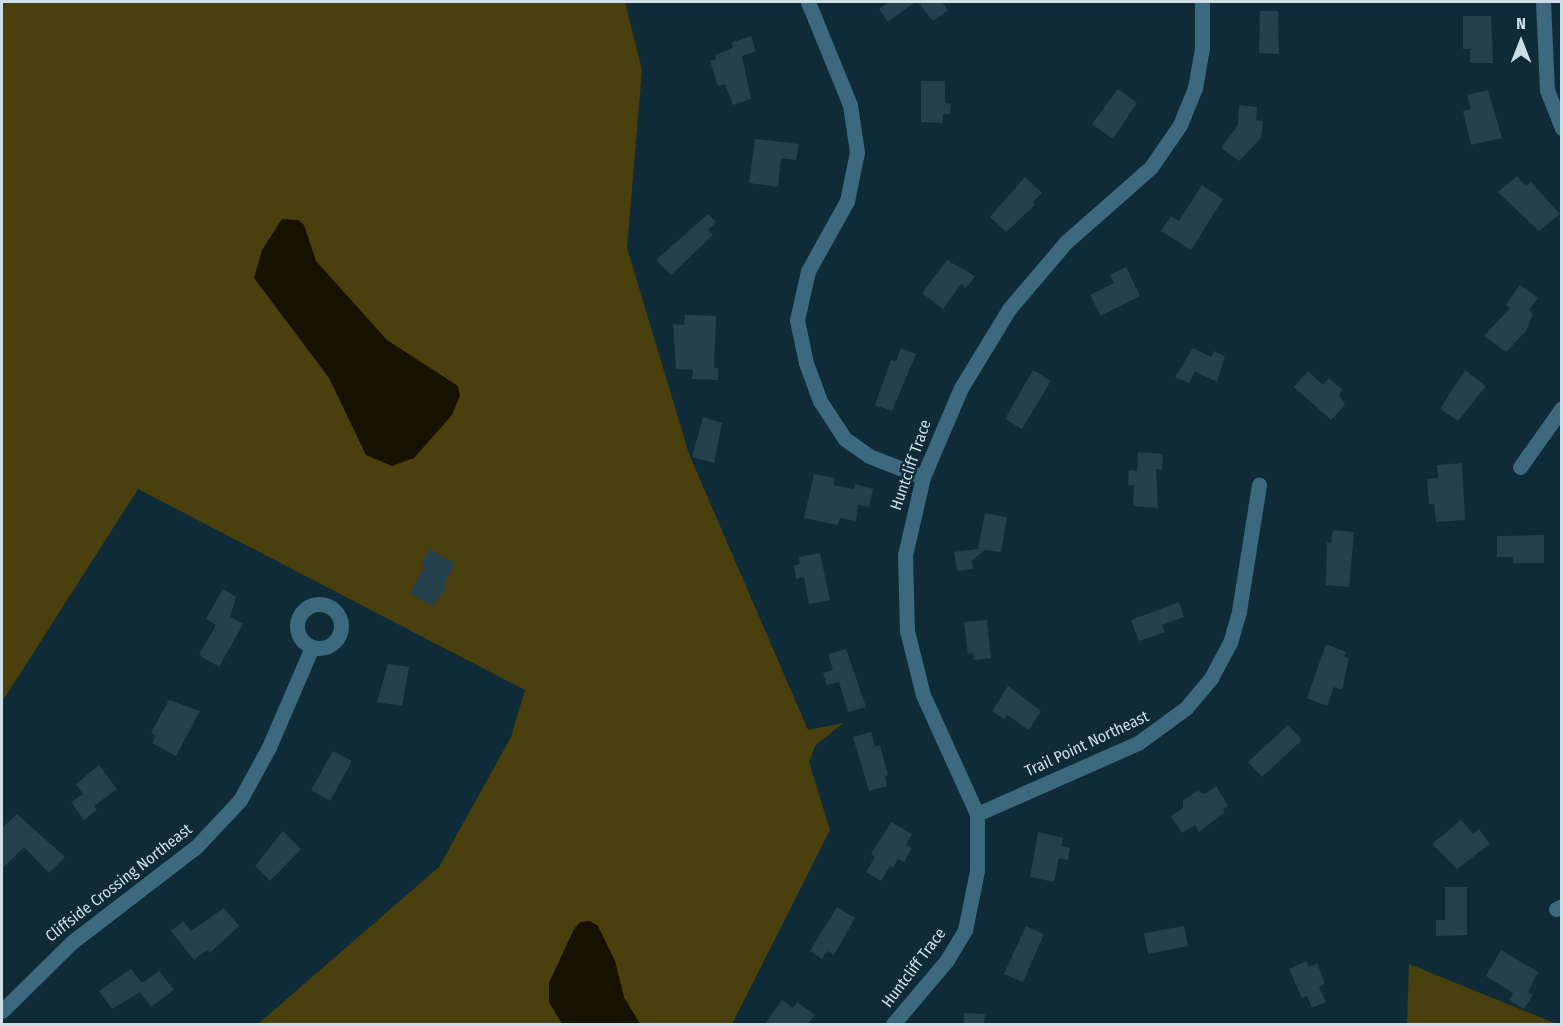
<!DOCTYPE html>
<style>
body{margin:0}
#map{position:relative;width:1563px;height:1026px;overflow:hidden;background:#0f2b37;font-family:"Fira Sans Condensed",sans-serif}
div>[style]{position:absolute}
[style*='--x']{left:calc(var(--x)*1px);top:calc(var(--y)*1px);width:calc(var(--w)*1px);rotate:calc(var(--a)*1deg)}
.green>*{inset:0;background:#4a400d}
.water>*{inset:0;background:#161100}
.building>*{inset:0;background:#25414d}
.street>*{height:15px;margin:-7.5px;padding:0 7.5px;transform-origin:7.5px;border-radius:7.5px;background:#3c697d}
.street>.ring{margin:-7.5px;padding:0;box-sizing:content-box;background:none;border:15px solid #3c697d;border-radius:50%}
span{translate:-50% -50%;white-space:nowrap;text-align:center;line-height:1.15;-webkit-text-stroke:5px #0f2b37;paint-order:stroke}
.street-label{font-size:16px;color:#cedee6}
.frame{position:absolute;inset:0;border:3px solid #cedee6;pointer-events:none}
.north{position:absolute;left:1491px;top:12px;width:60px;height:60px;-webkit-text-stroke:4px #0f2b37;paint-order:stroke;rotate:0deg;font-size:16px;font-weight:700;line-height:24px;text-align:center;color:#cedee6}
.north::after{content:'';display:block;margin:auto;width:21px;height:27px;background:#cedee6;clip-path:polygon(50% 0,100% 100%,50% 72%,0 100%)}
</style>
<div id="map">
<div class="green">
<div style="clip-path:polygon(2px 2px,625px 2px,642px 70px,627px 248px,689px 454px,808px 730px,843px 723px,815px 746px,809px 762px,830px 830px,732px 1024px,258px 1024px,439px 867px,511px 737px,525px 690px,138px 489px,2px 702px)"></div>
<div style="clip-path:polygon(1409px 964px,1557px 1024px,1407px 1024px)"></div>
</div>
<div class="water">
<div style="clip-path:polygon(282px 219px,298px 220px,304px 225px,316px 261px,387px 340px,458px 386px,460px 396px,452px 415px,414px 458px,392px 466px,366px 455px,329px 378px,254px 278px,262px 250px)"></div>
<div style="clip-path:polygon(590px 921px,598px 926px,615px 961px,624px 997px,640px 1024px,562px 1024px,549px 1002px,549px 983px,574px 929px,580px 922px)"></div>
</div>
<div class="building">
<div style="clip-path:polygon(889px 2px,915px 2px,888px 22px,879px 9px)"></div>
<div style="clip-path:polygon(918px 2px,942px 2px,948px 10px,933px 21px)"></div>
<div style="clip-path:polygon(1260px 11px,1278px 11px,1279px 54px,1259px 53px)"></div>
<div style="clip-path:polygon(1463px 16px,1491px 16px,1493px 63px,1470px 63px,1470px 49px,1463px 49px)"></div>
<div style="clip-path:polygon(751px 36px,756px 51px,742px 56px,751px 99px,733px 105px,725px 84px,718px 86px,710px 61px,716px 59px,715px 55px,733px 48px,731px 43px)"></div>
<div style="clip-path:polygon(921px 81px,945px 81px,945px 103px,951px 104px,950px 114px,943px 114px,943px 123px,921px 122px)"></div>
<div style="clip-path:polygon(1118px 89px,1137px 103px,1113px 139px,1092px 124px)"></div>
<div style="clip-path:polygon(1488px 90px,1502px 138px,1471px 145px,1463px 111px,1471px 109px,1467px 95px)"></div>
<div style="clip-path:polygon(1239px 105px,1257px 107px,1256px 120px,1263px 121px,1261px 138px,1239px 161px,1221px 148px,1238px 125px)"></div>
<div style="clip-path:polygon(755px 139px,799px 144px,796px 160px,781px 158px,778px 187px,749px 183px)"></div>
<div style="clip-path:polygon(1517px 176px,1526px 186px,1531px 182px,1560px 214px,1539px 231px,1498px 192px)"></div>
<div style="clip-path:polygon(1025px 177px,1042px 193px,1033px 202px,1035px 205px,1006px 232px,990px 217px)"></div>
<div style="clip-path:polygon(1202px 185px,1223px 199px,1191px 250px,1161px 231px,1171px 216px,1179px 221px)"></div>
<div style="clip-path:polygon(708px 214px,716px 222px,708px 230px,713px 235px,671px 275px,656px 260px)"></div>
<div style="clip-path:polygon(947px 260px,975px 276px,966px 288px,961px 284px,943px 309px,922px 293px)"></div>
<div style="clip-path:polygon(1126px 267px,1140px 296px,1101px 316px,1090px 295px,1114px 283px,1110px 275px)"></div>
<div style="clip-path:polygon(1520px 285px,1538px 298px,1529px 310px,1533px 314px,1526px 331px,1506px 352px,1484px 336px,1510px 308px,1506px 305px)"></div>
<div style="clip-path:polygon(685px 315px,716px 316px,714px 368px,718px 368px,718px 380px,692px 379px,693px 370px,676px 369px,673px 324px,684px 325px)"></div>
<div style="clip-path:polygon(901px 348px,916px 354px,892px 411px,875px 405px,891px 360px,896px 361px)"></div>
<div style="clip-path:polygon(1193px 348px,1211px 357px,1214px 351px,1225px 356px,1217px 382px,1195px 371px,1189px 383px,1175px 377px)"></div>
<div style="clip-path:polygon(1033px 370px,1051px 381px,1022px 429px,1005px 419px)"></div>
<div style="clip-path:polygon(1465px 370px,1486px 386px,1458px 421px,1440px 409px)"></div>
<div style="clip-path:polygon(1308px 371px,1323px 385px,1329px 378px,1343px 390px,1339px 394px,1345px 405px,1331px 420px,1294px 387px)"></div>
<div style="clip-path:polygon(703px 417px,722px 423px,714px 463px,692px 457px)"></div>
<div style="clip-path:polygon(1138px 452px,1163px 454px,1162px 470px,1156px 469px,1158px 508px,1133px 506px,1134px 486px,1128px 485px,1129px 470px,1137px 471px)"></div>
<div style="clip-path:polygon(1462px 463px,1465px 520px,1436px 522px,1434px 504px,1429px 504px,1427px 479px,1438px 478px,1437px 465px)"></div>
<div style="clip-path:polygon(814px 474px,835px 478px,834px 485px,854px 489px,855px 484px,873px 489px,869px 507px,858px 505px,856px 521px,840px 518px,838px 525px,804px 518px)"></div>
<div style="clip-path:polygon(985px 513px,1007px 517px,1001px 552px,985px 550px,972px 560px,973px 569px,957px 571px,954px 552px,978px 549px)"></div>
<div style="clip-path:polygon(1333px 530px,1354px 532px,1349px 587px,1326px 585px,1327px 542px,1331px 543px)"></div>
<div style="clip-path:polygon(1544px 535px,1544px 563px,1513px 563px,1513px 557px,1497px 557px,1497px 536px)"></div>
<div style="clip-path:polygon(429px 549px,455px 563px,443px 587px,446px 589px,432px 606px,410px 593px,425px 566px,421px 564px)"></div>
<div style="clip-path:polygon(820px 553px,830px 600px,809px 604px,804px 577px,796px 579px,794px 566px,800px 564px,799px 557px)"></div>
<div style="clip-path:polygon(223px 589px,236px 597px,230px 617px,243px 624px,219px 667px,199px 655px,216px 625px,206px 619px)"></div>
<div style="clip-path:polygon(1179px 602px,1184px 617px,1162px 625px,1165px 632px,1139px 641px,1131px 620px)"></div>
<div style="clip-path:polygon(987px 620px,991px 658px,974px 660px,973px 653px,968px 654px,964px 622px)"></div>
<div style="clip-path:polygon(1326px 644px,1346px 652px,1344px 657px,1349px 658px,1342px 690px,1334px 687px,1327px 706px,1307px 698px)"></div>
<div style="clip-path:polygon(846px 649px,866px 707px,848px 712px,839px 682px,827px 685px,823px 673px,833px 670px,828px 654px)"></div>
<div style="clip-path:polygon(388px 664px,409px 667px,402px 706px,377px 702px)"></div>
<div style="clip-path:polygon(1008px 686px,1041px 711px,1029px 730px,1007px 715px,1004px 719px,992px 711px)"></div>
<div style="clip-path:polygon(169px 700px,200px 711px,176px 756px,152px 743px,156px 736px,151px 733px)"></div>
<div style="clip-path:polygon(1288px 725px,1302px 740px,1262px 777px,1248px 762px)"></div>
<div style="clip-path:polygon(871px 732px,875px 747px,880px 745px,888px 775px,885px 776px,887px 786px,869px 791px,853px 737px)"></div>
<div style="clip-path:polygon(333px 751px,352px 761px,330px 801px,311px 790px)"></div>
<div style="clip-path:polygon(99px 765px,117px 789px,94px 806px,97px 810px,84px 820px,71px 802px,83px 794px,76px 784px)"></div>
<div style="clip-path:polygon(1216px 786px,1228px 806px,1223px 809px,1225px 812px,1199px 832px,1195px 825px,1182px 833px,1171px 816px,1183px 808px,1183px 800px,1198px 791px,1205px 794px)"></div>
<div style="clip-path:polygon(17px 814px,65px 857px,49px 873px,24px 847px,2px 869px,2px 828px)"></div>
<div style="clip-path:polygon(1461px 820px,1473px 834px,1479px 829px,1490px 844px,1457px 869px,1432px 844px)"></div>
<div style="clip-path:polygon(891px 822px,912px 834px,906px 845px,912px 848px,904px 862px,898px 859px,893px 867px,890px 866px,881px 881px,866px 872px,875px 857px,871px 854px)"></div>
<div style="clip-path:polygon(283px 831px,301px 849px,270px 881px,255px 866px)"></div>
<div style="clip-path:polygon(1038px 832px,1063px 838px,1061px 846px,1070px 848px,1068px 860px,1059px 858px,1054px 882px,1030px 877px)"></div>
<div style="clip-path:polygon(1445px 887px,1467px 887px,1467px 935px,1436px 936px,1436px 920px,1445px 920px)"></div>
<div style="clip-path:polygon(837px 907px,855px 918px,834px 955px,827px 951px,822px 959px,810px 951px)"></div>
<div style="clip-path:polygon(224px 908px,239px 926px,210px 953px,207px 950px,194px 960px,171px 931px,183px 921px,191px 931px)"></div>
<div style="clip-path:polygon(1026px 926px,1044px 934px,1023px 982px,1004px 974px)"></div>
<div style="clip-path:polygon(1184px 926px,1188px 946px,1148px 954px,1144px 933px)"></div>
<div style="clip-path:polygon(1501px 950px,1538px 972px,1528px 992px,1533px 995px,1524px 1009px,1509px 1000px,1513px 993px,1486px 976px)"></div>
<div style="clip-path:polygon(1306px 961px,1309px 967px,1317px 963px,1325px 984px,1319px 987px,1326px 1002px,1312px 1008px,1307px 996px,1302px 998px,1289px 969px)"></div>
<div style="clip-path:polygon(131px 969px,142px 983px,159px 971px,174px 990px,151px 1007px,140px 992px,112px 1009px,99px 991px)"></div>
<div style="clip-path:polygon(782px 1000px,793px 1008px,797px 1002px,815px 1015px,808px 1024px,765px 1024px)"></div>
<div style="clip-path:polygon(964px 1013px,985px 1014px,984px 1024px,964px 1024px)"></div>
</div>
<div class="street">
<div style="--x:808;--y:2;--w:111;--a:67.8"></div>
<div style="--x:850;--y:105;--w:48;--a:81.5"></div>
<div style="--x:857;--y:152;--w:50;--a:101.5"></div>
<div style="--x:847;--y:201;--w:80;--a:119.1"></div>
<div style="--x:808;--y:271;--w:50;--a:102.7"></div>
<div style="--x:797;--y:320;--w:44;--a:78.2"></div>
<div style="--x:806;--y:363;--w:40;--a:69.8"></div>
<div style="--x:820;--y:401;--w:45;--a:56.7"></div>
<div style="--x:845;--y:439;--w:29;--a:35"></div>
<div style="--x:869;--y:456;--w:58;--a:21.3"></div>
<div style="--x:1543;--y:2;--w:88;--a:87.4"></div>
<div style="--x:1547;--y:90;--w:41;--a:68.5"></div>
<div style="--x:1520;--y:467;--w:72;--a:-54.6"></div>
<div class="ring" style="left:297px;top:604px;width:29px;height:29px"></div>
<div style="--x:977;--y:814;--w:176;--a:-23.8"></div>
<div style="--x:1138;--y:743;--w:59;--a:-36.1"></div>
<div style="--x:1186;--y:708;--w:39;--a:-50"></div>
<div style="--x:1211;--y:678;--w:40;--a:-62"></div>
<div style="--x:1230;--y:643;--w:33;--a:-74"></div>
<div style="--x:1239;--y:611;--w:128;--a:-81"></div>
<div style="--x:1556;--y:909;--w:7;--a:-27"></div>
<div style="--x:2;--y:1011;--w:98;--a:-44.6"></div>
<div style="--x:72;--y:942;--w:156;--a:-37.5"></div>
<div style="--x:196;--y:847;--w:64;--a:-46.9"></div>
<div style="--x:240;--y:800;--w:60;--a:-61.3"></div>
<div style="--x:269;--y:747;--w:109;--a:-66.7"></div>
<div style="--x:893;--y:1024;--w:84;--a:-49.8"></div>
<div style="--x:947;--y:960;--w:35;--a:-59"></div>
<div style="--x:965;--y:930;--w:60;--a:-78.5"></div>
<div style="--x:977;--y:871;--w:57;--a:-90"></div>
<div style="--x:977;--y:814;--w:131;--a:-114.4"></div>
<div style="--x:923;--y:695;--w:66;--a:-104"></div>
<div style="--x:907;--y:631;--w:76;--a:-91.5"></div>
<div style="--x:905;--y:555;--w:80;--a:-77"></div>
<div style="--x:923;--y:477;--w:97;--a:-66.9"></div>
<div style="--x:961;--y:388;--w:92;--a:-58.7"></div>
<div style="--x:1009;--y:309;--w:88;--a:-49.6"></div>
<div style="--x:1066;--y:242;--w:113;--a:-41.4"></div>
<div style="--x:1151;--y:167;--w:51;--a:-55.4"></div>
<div style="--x:1180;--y:125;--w:40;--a:-68"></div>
<div style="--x:1195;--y:88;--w:40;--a:-80"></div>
<div style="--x:1202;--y:49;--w:47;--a:-90"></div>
</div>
<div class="street-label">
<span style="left:911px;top:465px;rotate:-71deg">Huntcliff Trace</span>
<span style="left:1087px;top:744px;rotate:-25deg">Trail Point Northeast</span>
<span style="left:119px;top:883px;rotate:-38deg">Cliffside Crossing Northeast</span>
<span style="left:914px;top:968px;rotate:-53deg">Huntcliff Trace</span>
</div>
<div class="frame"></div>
<div class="north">N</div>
</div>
